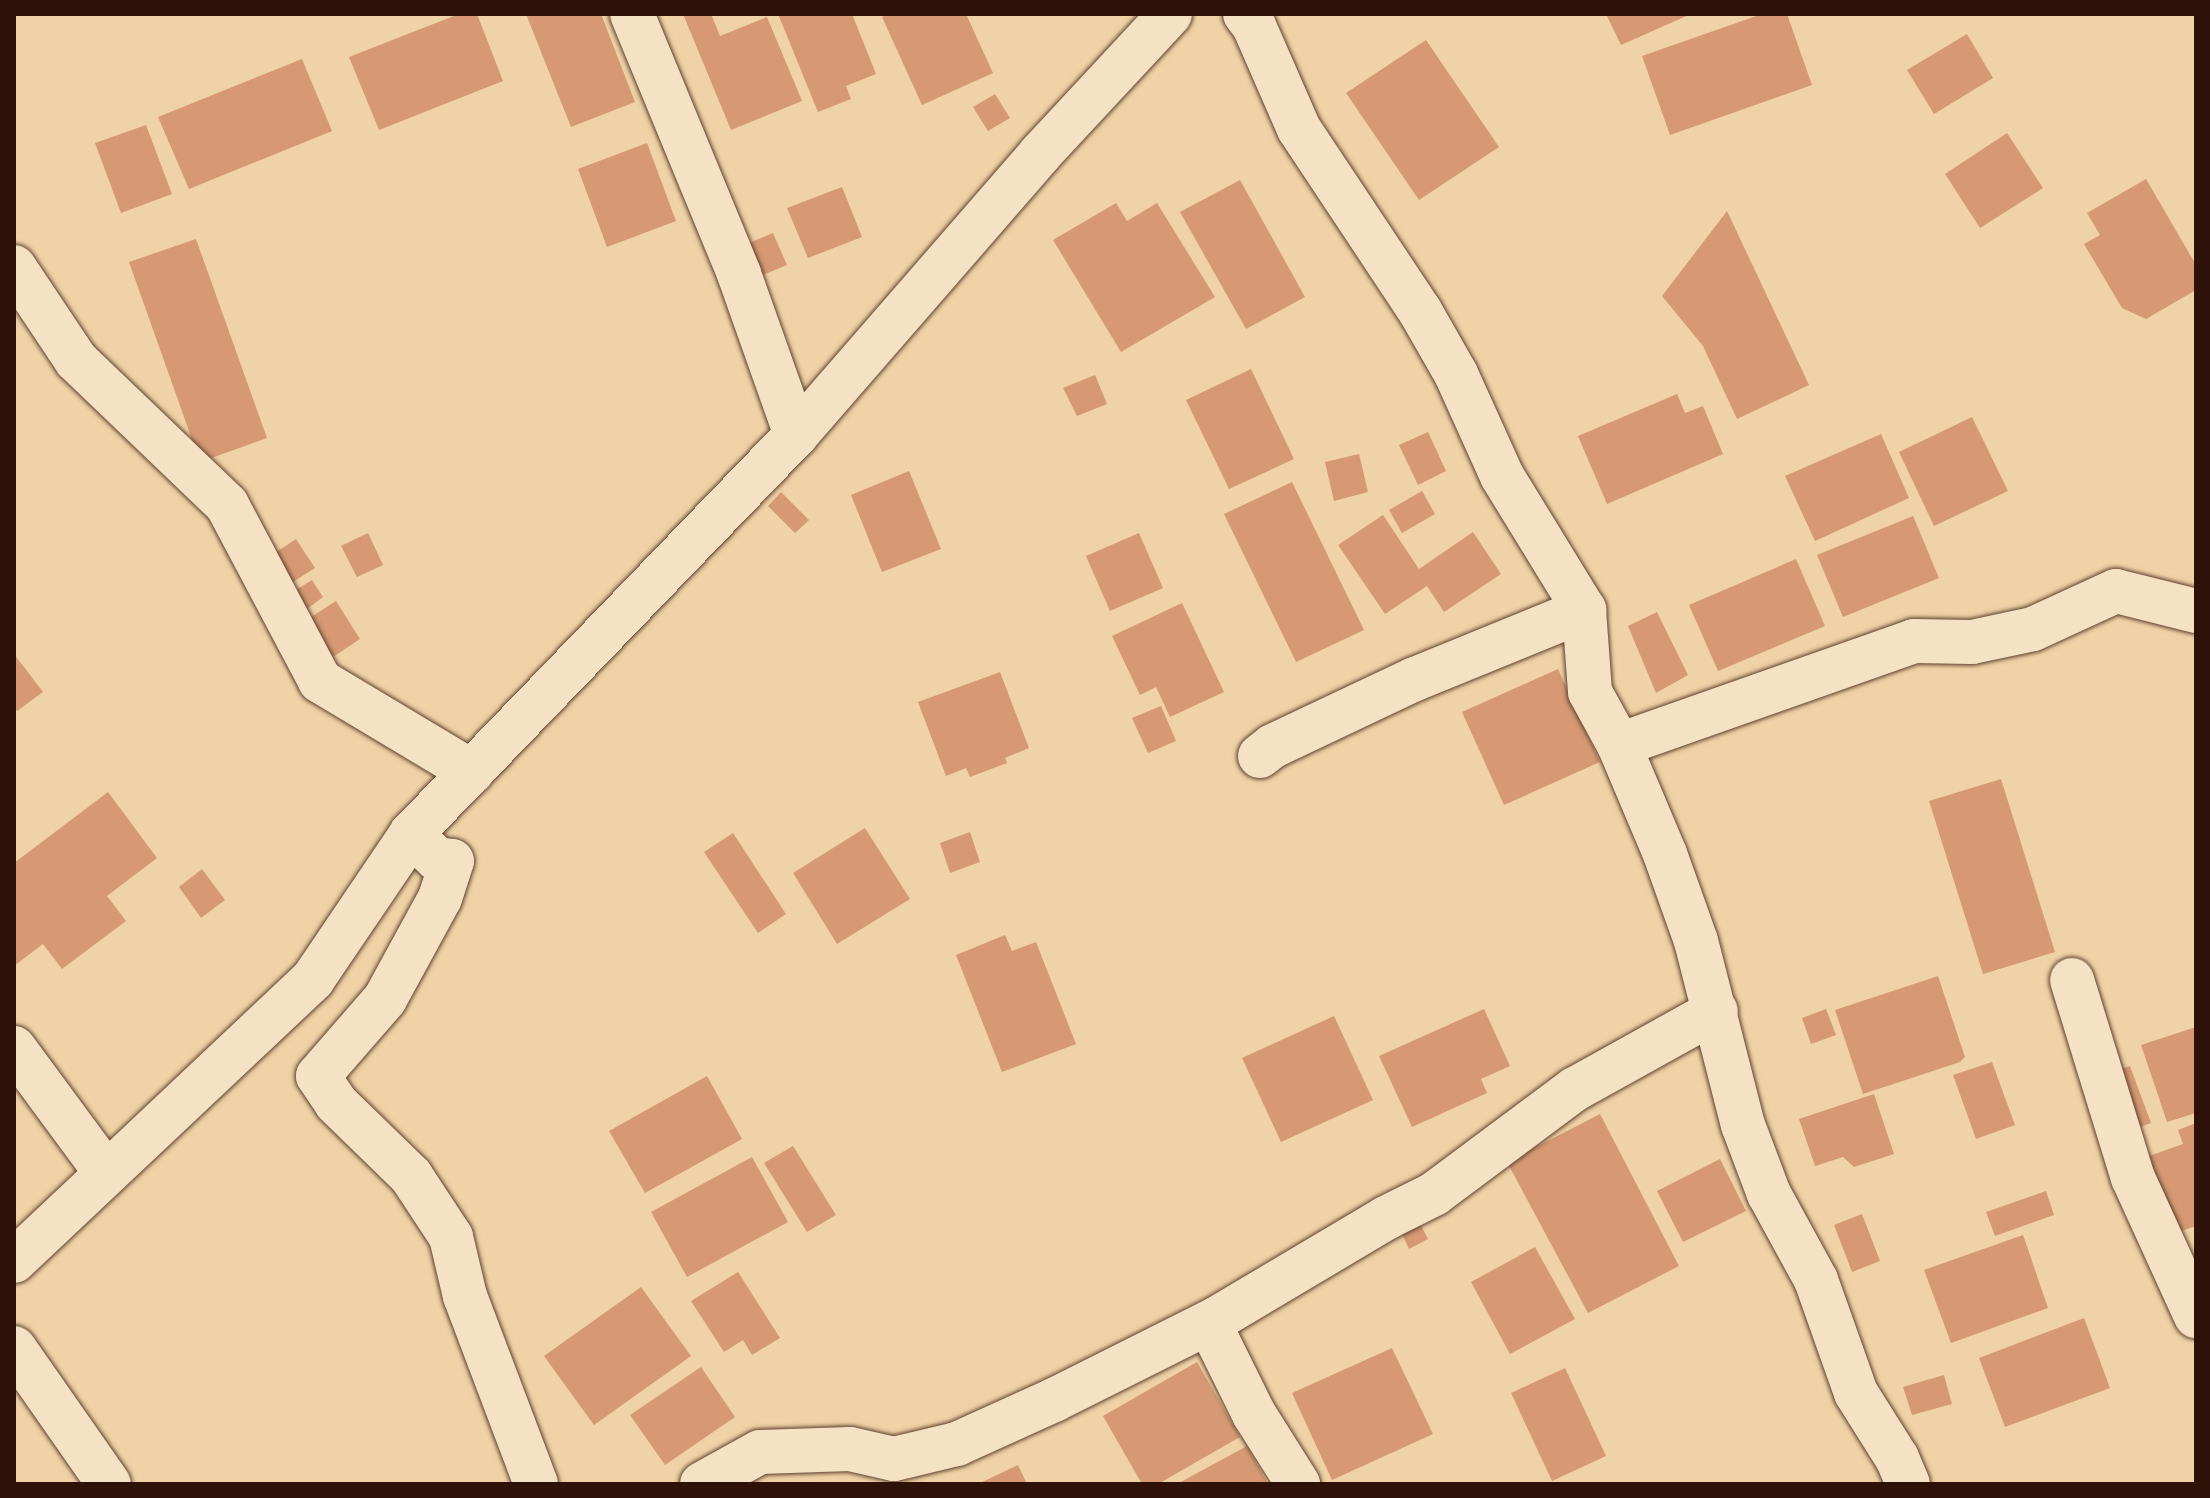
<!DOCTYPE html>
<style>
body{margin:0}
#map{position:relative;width:2210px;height:1498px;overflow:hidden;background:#efd2a6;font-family:"IM FELL DW Pica",serif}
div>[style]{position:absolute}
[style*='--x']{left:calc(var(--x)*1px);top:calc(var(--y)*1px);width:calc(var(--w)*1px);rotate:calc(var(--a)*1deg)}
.building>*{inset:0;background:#d69973}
.roads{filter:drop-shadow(0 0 2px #5e412f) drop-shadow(0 0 2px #5e412f)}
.minor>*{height:44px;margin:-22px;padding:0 22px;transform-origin:22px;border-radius:22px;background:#f5e2c5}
span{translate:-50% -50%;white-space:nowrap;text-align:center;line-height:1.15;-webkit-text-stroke:6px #f5e2c5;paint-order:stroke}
.frame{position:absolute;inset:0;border:16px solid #2e1107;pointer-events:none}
</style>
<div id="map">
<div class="building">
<div style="clip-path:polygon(459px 14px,477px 14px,503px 81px,379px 130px,349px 57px)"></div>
<div style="clip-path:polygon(526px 14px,601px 14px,635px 102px,571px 127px)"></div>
<div style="clip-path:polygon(683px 14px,711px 14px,720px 36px,767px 17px,802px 101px,731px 130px)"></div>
<div style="clip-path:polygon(778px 14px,852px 14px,876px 74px,846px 86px,851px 99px,818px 112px)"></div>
<div style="clip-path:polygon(890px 14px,966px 14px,993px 73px,922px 105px,882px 17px)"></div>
<div style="clip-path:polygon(1606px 14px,1691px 14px,1621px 45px)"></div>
<div style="clip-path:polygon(1762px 14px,1787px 14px,1812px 85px,1670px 135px,1642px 56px)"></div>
<div style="clip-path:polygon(1967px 34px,1993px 78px,1934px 114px,1907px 70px)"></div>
<div style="clip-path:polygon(1426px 40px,1499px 147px,1419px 200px,1346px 93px)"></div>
<div style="clip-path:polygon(302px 59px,332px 131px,189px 189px,158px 117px)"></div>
<div style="clip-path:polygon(995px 94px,1010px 118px,988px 131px,973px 107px)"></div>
<div style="clip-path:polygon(146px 125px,172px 194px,121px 213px,95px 143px)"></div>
<div style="clip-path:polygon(2007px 133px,2043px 188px,1980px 228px,1945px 174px)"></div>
<div style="clip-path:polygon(647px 143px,676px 221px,607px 247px,578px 169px)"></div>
<div style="clip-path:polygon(2146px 179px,2196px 265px,2196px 290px,2146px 319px,2122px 308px,2084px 244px,2100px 235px,2087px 213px)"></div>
<div style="clip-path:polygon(1240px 180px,1305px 297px,1246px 329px,1180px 212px)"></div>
<div style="clip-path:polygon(842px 187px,862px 237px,808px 258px,787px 208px)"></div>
<div style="clip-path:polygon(1116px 203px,1127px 221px,1157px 203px,1215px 297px,1121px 352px,1053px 240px)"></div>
<div style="clip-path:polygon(1727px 211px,1809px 385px,1737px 419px,1703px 346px,1662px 296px)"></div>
<div style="clip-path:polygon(773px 233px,787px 265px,763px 275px,749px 243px)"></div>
<div style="clip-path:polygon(196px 239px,267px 438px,200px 462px,129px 262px)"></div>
<div style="clip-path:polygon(1251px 369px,1294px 459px,1229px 489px,1186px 400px)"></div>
<div style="clip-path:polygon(1095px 375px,1107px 404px,1077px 416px,1063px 388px)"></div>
<div style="clip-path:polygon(1677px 394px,1685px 413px,1703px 406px,1723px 454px,1607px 504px,1578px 436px)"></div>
<div style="clip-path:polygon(1972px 417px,2008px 491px,1934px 526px,1899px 452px)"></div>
<div style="clip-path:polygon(1428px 432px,1446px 471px,1418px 485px,1399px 445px)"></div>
<div style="clip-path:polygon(1881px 434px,1909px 498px,1815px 541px,1785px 476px)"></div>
<div style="clip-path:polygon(1359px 454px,1368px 492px,1334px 501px,1325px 462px)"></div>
<div style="clip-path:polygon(909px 471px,941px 549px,882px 572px,851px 495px)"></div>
<div style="clip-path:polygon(1292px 482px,1364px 630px,1296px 662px,1224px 514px)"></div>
<div style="clip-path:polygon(1422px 491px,1435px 514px,1402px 533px,1389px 510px)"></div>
<div style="clip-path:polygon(781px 492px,809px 520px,795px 533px,768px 506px)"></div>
<div style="clip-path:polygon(1383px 515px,1419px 569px,1473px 532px,1501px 574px,1444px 612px,1427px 586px,1385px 614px,1338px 545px)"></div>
<div style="clip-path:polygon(1913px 516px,1939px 578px,1843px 617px,1817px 555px)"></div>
<div style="clip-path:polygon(368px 533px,383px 565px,357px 577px,341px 546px)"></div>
<div style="clip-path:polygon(1139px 533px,1163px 588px,1110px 611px,1086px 556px)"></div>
<div style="clip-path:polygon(296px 539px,315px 568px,285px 587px,267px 558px)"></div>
<div style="clip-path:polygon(1796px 559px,1825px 626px,1718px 671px,1689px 605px)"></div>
<div style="clip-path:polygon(312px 580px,323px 597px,303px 612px,291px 593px)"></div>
<div style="clip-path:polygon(336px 601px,360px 639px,333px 657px,308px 619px)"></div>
<div style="clip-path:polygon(1182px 603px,1224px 692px,1170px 717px,1156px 687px,1140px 695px,1112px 636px)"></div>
<div style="clip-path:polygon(1657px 612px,1688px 675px,1656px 693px,1628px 626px)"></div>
<div style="clip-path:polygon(14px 654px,43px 692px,17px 711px,14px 707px)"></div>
<div style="clip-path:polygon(1558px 669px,1600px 762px,1504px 805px,1462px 712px)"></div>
<div style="clip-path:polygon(1000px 672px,1029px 748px,1005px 758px,1007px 763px,970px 777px,966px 768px,946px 776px,918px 702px)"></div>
<div style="clip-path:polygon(1161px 706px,1176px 741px,1148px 753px,1132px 718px)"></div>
<div style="clip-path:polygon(2001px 779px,2055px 952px,1983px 974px,1929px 801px)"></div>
<div style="clip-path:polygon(108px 792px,157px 858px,107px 896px,126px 921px,62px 969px,43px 944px,14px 966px,14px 863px)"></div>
<div style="clip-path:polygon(865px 828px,910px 899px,837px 944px,793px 873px)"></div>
<div style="clip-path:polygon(970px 832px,980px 862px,950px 873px,940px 843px)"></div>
<div style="clip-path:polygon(733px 833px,786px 914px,758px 933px,704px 852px)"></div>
<div style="clip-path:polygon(202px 869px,225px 900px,201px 918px,179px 887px)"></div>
<div style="clip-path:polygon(1005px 935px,1012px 951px,1036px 942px,1076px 1044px,1002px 1072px,956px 955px)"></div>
<div style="clip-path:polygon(1938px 976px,1965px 1057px,1960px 1062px,1863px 1094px,1835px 1010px)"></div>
<div style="clip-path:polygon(1484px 1009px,1510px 1066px,1481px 1079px,1487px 1093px,1412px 1127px,1379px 1056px)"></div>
<div style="clip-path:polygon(1826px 1009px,1836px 1035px,1811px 1044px,1802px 1018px)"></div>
<div style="clip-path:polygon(1334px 1016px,1373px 1100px,1281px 1142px,1242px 1058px)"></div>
<div style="clip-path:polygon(2196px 1027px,2196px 1113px,2167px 1122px,2141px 1045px)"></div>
<div style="clip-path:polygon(1992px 1062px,2015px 1125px,1976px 1139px,1953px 1075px)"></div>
<div style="clip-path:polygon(2130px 1066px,2151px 1123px,2131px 1130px,2111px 1072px)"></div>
<div style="clip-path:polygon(707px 1076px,742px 1139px,645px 1193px,609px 1131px)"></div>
<div style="clip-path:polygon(1874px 1094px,1894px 1154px,1854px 1167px,1843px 1157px,1815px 1166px,1799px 1119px)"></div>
<div style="clip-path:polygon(1600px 1114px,1679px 1266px,1588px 1313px,1507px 1162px)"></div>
<div style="clip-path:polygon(2196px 1123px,2196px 1226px,2166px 1236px,2138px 1160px,2183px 1144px,2178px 1130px)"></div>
<div style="clip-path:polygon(793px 1146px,836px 1215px,807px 1232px,764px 1163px)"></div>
<div style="clip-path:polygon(752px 1157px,788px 1222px,687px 1277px,651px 1212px)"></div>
<div style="clip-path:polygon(1720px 1159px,1746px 1211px,1683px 1242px,1657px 1191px)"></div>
<div style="clip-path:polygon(2046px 1191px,2054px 1215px,1995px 1236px,1986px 1212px)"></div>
<div style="clip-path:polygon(1862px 1214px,1880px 1261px,1852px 1272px,1834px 1225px)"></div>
<div style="clip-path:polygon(1416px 1216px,1428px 1239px,1409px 1249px,1398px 1225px)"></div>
<div style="clip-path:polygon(2023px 1235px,2048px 1308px,1951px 1343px,1924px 1270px)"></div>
<div style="clip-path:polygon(1535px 1247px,1575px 1319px,1510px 1354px,1471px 1282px)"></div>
<div style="clip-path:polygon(738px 1272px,780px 1338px,752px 1355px,743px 1340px,724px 1352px,691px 1301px)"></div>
<div style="clip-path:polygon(641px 1287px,691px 1356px,594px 1425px,544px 1356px)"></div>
<div style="clip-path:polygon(2084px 1318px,2110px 1388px,2005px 1427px,1979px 1358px)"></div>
<div style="clip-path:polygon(1392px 1348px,1433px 1434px,1332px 1480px,1292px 1393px)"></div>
<div style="clip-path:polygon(1197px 1362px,1240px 1437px,1158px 1484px,1142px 1484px,1103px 1416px)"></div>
<div style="clip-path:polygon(701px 1367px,735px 1417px,665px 1465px,630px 1415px)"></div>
<div style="clip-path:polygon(1565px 1368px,1606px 1456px,1552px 1481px,1511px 1393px)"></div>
<div style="clip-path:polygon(1944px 1375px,1952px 1404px,1912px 1415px,1903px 1387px)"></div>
<div style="clip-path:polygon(1247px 1446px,1268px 1484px,1177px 1484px)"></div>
<div style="clip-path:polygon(1018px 1465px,1027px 1484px,978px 1484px)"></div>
</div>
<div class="roads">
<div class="minor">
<div style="--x:632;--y:14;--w:281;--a:67.6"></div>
<div style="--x:739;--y:274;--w:171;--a:70.5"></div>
<div style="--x:1245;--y:14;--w:15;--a:53"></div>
<div style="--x:1254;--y:26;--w:112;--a:66.4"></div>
<div style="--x:1299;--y:129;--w:219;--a:56.4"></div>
<div style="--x:1420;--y:311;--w:73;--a:60.3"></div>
<div style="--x:1456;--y:374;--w:112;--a:65.7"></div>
<div style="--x:1502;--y:476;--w:157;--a:58.5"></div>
<div style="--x:1584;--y:610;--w:82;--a:85.8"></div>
<div style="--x:1590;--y:692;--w:60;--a:61.3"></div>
<div style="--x:1619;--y:745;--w:118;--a:67.1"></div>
<div style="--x:1665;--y:854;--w:92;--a:70.4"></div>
<div style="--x:1696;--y:941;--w:190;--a:75.7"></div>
<div style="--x:1743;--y:1125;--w:74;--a:69.4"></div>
<div style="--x:1769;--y:1194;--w:98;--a:61.3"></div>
<div style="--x:1816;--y:1280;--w:120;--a:70.5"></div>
<div style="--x:1856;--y:1393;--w:77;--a:57.8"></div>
<div style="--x:1897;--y:1458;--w:28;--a:67"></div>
<div style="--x:14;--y:267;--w:112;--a:56.3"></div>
<div style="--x:76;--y:360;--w:209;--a:43.8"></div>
<div style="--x:227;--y:505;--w:199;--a:62.1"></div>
<div style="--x:320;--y:681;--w:177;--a:30.9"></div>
<div style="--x:1619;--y:745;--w:313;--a:-19.4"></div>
<div style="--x:1914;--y:641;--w:58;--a:1"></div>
<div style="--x:1972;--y:642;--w:62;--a:-12"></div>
<div style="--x:2033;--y:629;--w:91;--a:-24.6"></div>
<div style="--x:2116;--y:591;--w:82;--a:14"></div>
<div style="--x:1260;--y:756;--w:16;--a:-38"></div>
<div style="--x:1273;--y:746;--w:157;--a:-25.3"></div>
<div style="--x:1415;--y:679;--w:183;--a:-22.2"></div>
<div style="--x:411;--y:834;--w:36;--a:44"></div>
<div style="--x:437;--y:859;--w:15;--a:8"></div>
<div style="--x:452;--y:861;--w:39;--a:108"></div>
<div style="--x:440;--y:898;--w:115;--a:118.6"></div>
<div style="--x:385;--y:999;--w:102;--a:131"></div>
<div style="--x:318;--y:1076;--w:32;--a:56"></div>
<div style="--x:336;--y:1103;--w:105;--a:44.2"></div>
<div style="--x:411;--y:1176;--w:73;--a:56.7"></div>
<div style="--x:451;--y:1237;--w:61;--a:76.7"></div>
<div style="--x:465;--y:1296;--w:201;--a:69.3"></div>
<div style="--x:2072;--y:980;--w:207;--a:72.9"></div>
<div style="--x:2133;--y:1178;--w:152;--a:65.5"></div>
<div style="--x:14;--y:1048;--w:155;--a:53.6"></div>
<div style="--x:14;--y:1261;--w:411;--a:-43.3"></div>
<div style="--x:313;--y:979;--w:175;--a:-55.9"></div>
<div style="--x:411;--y:834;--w:554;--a:-46.02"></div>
<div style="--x:796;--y:435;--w:372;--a:-49"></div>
<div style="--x:1040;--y:154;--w:191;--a:-47.1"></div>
<div style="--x:1209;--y:1323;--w:102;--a:63.7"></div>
<div style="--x:1254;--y:1414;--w:83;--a:57.8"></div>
<div style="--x:14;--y:1348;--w:166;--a:55.1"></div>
<div style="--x:702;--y:1484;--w:66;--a:-28.9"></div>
<div style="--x:760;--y:1452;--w:90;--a:-1.9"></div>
<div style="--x:850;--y:1449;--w:45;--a:12.8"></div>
<div style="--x:894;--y:1459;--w:65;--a:-13.4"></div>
<div style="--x:957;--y:1444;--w:107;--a:-24.4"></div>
<div style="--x:1054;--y:1400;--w:181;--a:-26.6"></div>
<div style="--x:1216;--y:1319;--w:198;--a:-30.7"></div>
<div style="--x:1386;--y:1218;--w:54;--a:-26.6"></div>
<div style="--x:1434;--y:1194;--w:176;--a:-36.7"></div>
<div style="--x:1575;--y:1089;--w:161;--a:-29"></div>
</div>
</div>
<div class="frame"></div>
</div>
